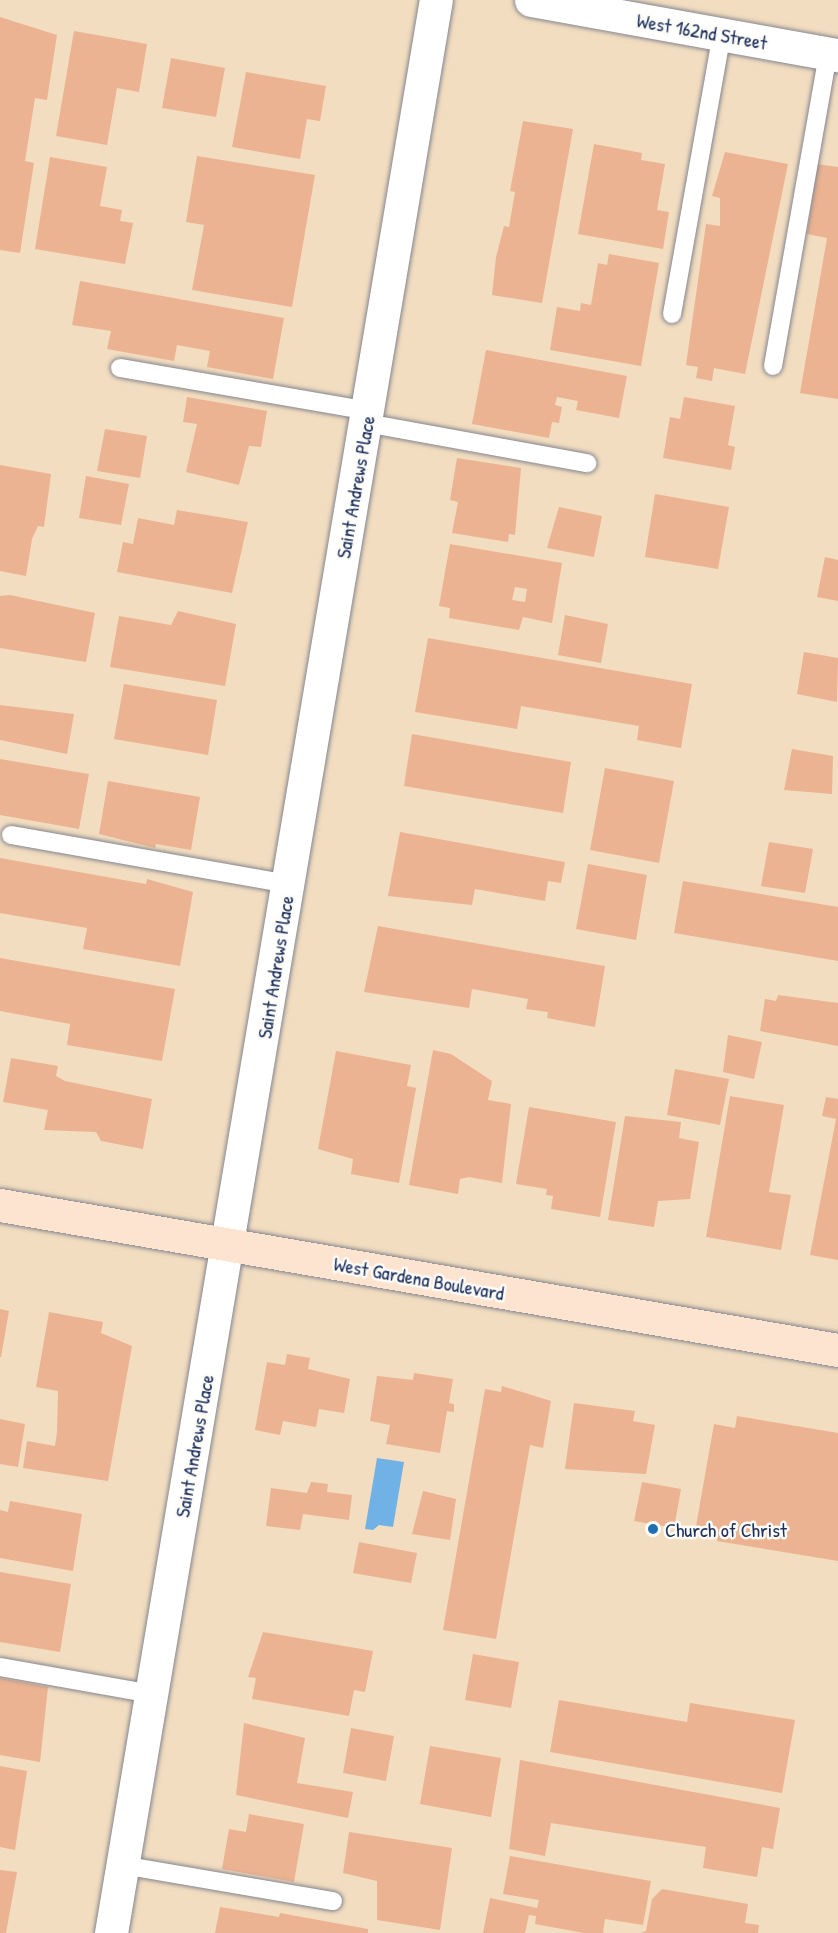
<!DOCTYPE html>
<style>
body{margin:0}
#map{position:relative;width:838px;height:1933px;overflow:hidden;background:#f2ddc0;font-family:"Patrick Hand",sans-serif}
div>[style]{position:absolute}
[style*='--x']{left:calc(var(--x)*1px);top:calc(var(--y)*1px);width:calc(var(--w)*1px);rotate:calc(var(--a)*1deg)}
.water>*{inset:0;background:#71b2e6}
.building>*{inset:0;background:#ebb391}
.roads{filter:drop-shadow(0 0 2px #86868f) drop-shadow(0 0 2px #86868f)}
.service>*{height:18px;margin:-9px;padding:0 9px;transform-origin:9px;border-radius:9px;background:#fff}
.minor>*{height:33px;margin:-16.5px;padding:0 16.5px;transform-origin:16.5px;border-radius:16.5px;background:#fff}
.tertiary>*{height:33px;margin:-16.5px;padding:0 16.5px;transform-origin:16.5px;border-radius:16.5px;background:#fff}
.secondary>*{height:33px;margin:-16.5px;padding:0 16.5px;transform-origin:16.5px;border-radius:16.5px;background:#fde4d1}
.dots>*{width:16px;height:16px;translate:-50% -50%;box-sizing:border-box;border:3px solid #fdfcf7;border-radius:50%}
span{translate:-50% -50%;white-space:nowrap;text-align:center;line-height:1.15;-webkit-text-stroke:5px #fdfcf7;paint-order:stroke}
.street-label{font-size:20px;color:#1b2f5e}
.poi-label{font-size:20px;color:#1b2f5e}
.left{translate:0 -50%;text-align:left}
</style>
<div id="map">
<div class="water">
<div style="clip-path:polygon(377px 1458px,404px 1462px,393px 1527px,379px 1525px,373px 1530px,365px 1529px)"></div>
</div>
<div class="building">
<div style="clip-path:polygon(0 17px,57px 35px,47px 100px,35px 98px,25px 161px,34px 163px,20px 253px,0 250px)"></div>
<div style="clip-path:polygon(74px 31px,147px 44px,139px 92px,117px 88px,107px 145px,56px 136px)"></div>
<div style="clip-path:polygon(171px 58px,225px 68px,216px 117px,162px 108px)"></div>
<div style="clip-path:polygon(246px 72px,326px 86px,320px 121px,307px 119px,300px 159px,232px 147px)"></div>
<div style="clip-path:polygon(523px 121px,573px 129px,542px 303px,492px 295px,496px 257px,504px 226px,509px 227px,515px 192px,510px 191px)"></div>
<div style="clip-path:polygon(594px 144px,642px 153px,641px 160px,665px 164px,657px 210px,669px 212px,663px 249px,578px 234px)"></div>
<div style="clip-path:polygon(725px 152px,788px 164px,745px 374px,714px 368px,712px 381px,696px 378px,698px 367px,686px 365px,706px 224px,720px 226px,720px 198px,712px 196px)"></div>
<div style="clip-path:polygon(197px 156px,315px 175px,292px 307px,192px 290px,204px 225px,186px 222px)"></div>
<div style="clip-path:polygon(50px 157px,107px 167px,100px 206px,122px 210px,120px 221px,133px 223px,125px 264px,35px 249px)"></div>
<div style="clip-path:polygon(817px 164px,838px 167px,838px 399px,800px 393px,827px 238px,807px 234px)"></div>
<div style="clip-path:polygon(609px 254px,659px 263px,641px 366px,550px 350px,557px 307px,580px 311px,581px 303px,591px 305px,598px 263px,607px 265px)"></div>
<div style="clip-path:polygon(80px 281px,284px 318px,273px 379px,207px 367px,210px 351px,177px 345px,174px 361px,107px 349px,111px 331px,72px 325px)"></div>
<div style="clip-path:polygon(486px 350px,627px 376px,619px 418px,576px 410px,578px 401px,557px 397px,555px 405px,562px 407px,559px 423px,552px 422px,549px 438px,472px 424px)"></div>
<div style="clip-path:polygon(187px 397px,267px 411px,261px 447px,249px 446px,239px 485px,186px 472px,197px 424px,183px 422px)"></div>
<div style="clip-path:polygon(684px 397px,735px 406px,728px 445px,735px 447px,731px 470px,663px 458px,670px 417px,680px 419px)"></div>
<div style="clip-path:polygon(105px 429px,147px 436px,140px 478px,97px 471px)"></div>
<div style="clip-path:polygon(457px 458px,521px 468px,515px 535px,509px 534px,508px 542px,452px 533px,458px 502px,450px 500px)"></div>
<div style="clip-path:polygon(0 465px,51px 474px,44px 527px,38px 526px,32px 539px,26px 576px,0 571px)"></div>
<div style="clip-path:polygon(86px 476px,129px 484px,121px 525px,79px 518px)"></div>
<div style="clip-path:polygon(655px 494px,729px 507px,718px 569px,645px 557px)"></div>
<div style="clip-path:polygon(559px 507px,602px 516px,594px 557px,547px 548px)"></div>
<div style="clip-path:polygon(177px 510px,248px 522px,232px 593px,117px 572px,123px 542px,133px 544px,138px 518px,174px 525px)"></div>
<div style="clip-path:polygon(evenodd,450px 544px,562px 563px,552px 623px,523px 617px,519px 630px,449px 618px,450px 608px,439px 606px,450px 544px,515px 587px,527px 589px,525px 602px,512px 600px,515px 587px)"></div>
<div style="clip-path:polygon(825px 557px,838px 560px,838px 601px,817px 597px)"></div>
<div style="clip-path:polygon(10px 595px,95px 613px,86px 662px,0 648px,0 596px)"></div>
<div style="clip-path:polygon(178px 611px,236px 624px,225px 686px,110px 667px,119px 616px,171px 625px)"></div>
<div style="clip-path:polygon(565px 615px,608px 624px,601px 663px,558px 655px)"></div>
<div style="clip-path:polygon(428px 638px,692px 684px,681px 748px,637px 740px,639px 726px,521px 706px,517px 729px,415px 712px)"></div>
<div style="clip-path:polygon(804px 652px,838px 658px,837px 702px,797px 694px)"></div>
<div style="clip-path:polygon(124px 684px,217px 700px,208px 755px,114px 739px)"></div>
<div style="clip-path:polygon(0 705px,74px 714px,67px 754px,0 740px)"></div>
<div style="clip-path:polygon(412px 734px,571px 762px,563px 813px,404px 786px)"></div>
<div style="clip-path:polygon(792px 749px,833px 756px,832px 794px,784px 790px)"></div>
<div style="clip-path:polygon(0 759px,89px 774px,79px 829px,0 815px)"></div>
<div style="clip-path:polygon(605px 768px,674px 781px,659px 863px,590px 850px)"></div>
<div style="clip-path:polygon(108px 781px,200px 797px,191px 850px,156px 844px,155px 848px,99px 834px)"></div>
<div style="clip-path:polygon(400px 832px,565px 862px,561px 883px,548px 881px,545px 901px,475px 889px,472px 905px,388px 896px)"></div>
<div style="clip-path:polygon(769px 842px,813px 849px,805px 893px,761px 886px)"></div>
<div style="clip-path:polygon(0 858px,146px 884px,147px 879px,193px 892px,180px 966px,83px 949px,87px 928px,0 913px)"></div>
<div style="clip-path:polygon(588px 864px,647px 875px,636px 940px,576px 929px)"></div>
<div style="clip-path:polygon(683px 881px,838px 907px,838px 961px,674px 933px)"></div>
<div style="clip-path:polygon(378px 926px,605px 966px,595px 1027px,547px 1018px,548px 1012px,526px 1009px,528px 999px,472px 989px,469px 1008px,364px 992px)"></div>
<div style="clip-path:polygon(0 958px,175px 989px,162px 1061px,67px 1045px,70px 1024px,0 1011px)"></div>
<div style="clip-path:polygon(778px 995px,838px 1003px,838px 1046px,760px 1031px,765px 999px,776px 1001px)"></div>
<div style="clip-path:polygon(728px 1035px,762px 1042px,754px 1079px,723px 1072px)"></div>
<div style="clip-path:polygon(433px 1050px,451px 1054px,492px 1081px,488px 1100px,511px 1104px,502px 1183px,469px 1177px,460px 1179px,458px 1194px,409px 1185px)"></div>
<div style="clip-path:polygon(336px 1051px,411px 1065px,407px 1086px,416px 1088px,399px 1183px,351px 1174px,353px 1159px,318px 1149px)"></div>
<div style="clip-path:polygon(11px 1058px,58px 1066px,56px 1076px,65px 1081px,152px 1099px,143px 1149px,101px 1141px,96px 1132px,44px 1130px,48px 1110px,3px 1102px)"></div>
<div style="clip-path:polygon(675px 1069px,729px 1079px,720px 1125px,667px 1115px)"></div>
<div style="clip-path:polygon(730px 1096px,784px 1105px,769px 1192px,791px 1195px,781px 1250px,706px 1237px)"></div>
<div style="clip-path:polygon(826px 1097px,838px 1099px,838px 1260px,810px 1255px,836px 1119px,822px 1116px)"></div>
<div style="clip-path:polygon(529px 1107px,616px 1122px,600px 1217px,551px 1209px,553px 1196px,546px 1195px,547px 1189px,516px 1184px)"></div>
<div style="clip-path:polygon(625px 1116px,681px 1122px,679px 1138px,699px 1142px,690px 1199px,658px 1201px,654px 1227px,608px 1220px)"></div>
<div style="clip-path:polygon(0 1309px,9px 1311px,1px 1357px,0 1357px)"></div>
<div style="clip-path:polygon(49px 1312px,103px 1322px,101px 1333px,132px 1346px,108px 1481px,23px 1468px,27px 1441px,55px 1446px,57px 1432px,58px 1391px,36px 1387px)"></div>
<div style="clip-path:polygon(287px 1354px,310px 1358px,308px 1369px,350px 1379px,344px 1413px,319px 1409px,316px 1427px,283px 1421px,280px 1435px,255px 1430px,267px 1362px,285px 1365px)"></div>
<div style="clip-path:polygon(414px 1373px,453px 1379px,449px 1403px,454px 1404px,454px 1412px,447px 1411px,440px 1453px,386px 1444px,390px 1425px,370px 1421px,377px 1376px,413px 1380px)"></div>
<div style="clip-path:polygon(502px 1386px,551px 1401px,543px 1448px,530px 1445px,496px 1639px,443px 1630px,485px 1389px,501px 1392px)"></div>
<div style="clip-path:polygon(574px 1403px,635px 1411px,633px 1421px,655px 1425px,646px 1474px,565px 1469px)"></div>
<div style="clip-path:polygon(737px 1416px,838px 1433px,838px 1561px,717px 1541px,717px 1536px,695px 1532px,714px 1424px,735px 1428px)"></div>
<div style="clip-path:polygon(0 1419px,25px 1424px,18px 1467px,0 1464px)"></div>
<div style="clip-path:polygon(311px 1482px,328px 1484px,327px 1492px,352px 1495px,349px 1520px,303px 1514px,300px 1530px,266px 1526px,271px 1488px,307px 1493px)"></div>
<div style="clip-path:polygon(642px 1482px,681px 1489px,674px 1528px,634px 1521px)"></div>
<div style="clip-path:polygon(423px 1491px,456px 1499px,450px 1540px,412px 1534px)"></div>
<div style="clip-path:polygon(10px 1501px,82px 1514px,73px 1571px,0 1558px,0 1510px,8px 1512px)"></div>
<div style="clip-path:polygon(359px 1542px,417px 1553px,411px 1583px,353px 1573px)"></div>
<div style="clip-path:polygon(0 1572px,71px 1584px,60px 1652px,0 1642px)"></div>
<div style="clip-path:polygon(263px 1632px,373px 1651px,365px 1692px,354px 1690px,349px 1716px,252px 1699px,256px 1678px,248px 1677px)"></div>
<div style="clip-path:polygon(473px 1654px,519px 1662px,511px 1708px,465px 1700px)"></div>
<div style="clip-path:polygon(0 1678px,48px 1687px,40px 1762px,0 1755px)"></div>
<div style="clip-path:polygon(559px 1700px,687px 1722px,690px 1703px,795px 1720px,782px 1793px,550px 1752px)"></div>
<div style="clip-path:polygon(244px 1723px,305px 1738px,297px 1783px,353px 1792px,348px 1818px,236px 1795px)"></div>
<div style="clip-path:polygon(351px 1728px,394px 1736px,386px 1781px,343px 1773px)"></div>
<div style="clip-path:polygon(430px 1746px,501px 1758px,491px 1817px,420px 1804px)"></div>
<div style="clip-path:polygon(520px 1760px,780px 1808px,773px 1849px,762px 1847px,757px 1877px,703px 1868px,706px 1847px,551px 1823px,545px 1856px,509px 1849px)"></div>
<div style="clip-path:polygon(0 1766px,27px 1771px,15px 1850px,0 1847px)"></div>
<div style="clip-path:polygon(249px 1814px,304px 1824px,294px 1882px,222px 1869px,229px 1829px,246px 1832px)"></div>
<div style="clip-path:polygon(349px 1832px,452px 1848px,440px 1930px,377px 1920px,377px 1881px,343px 1873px)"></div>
<div style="clip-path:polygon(510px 1856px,651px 1881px,643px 1925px,605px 1919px,603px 1933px,584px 1933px,535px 1924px,536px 1916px,529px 1915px,525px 1933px,483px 1933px,490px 1898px,537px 1908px,539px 1900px,503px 1894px)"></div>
<div style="clip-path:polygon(0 1870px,17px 1872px,6px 1933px,0 1933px)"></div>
<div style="clip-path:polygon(662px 1889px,748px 1904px,745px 1923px,759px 1925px,758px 1933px,641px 1933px,646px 1931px,652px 1899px)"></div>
<div style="clip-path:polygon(220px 1907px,279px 1917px,280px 1913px,368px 1929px,368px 1933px,215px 1933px)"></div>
</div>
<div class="roads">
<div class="service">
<div style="--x:672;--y:314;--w:284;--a:-79.9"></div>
<div style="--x:773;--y:366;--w:318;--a:-80"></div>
<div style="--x:120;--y:368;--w:252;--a:9.8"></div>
<div style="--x:366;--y:423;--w:225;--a:10.3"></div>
<div style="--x:11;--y:835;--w:282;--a:10"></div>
<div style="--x:0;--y:1667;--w:153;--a:10.1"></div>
<div style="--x:122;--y:1865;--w:214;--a:9.7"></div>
</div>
<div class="minor">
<div style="--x:111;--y:1933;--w:1960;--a:-80.46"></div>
</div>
<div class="tertiary">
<div style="--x:531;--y:0;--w:312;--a:10.2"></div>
</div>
<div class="secondary">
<div style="--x:0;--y:1205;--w:850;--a:9.82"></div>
</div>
</div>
<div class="dots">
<div style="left:653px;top:1529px;background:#1f6fb2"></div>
</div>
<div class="street-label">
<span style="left:702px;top:31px;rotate:10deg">West 162nd Street</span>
<span style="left:355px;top:487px;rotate:-80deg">Saint Andrews Place</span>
<span style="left:275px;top:967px;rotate:-81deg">Saint Andrews Place</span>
<span style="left:419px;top:1278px;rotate:10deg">West Gardena Boulevard</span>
<span style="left:194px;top:1446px;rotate:-80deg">Saint Andrews Place</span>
</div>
<div class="poi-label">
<span class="left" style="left:665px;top:1529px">Church of Christ</span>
</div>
</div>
